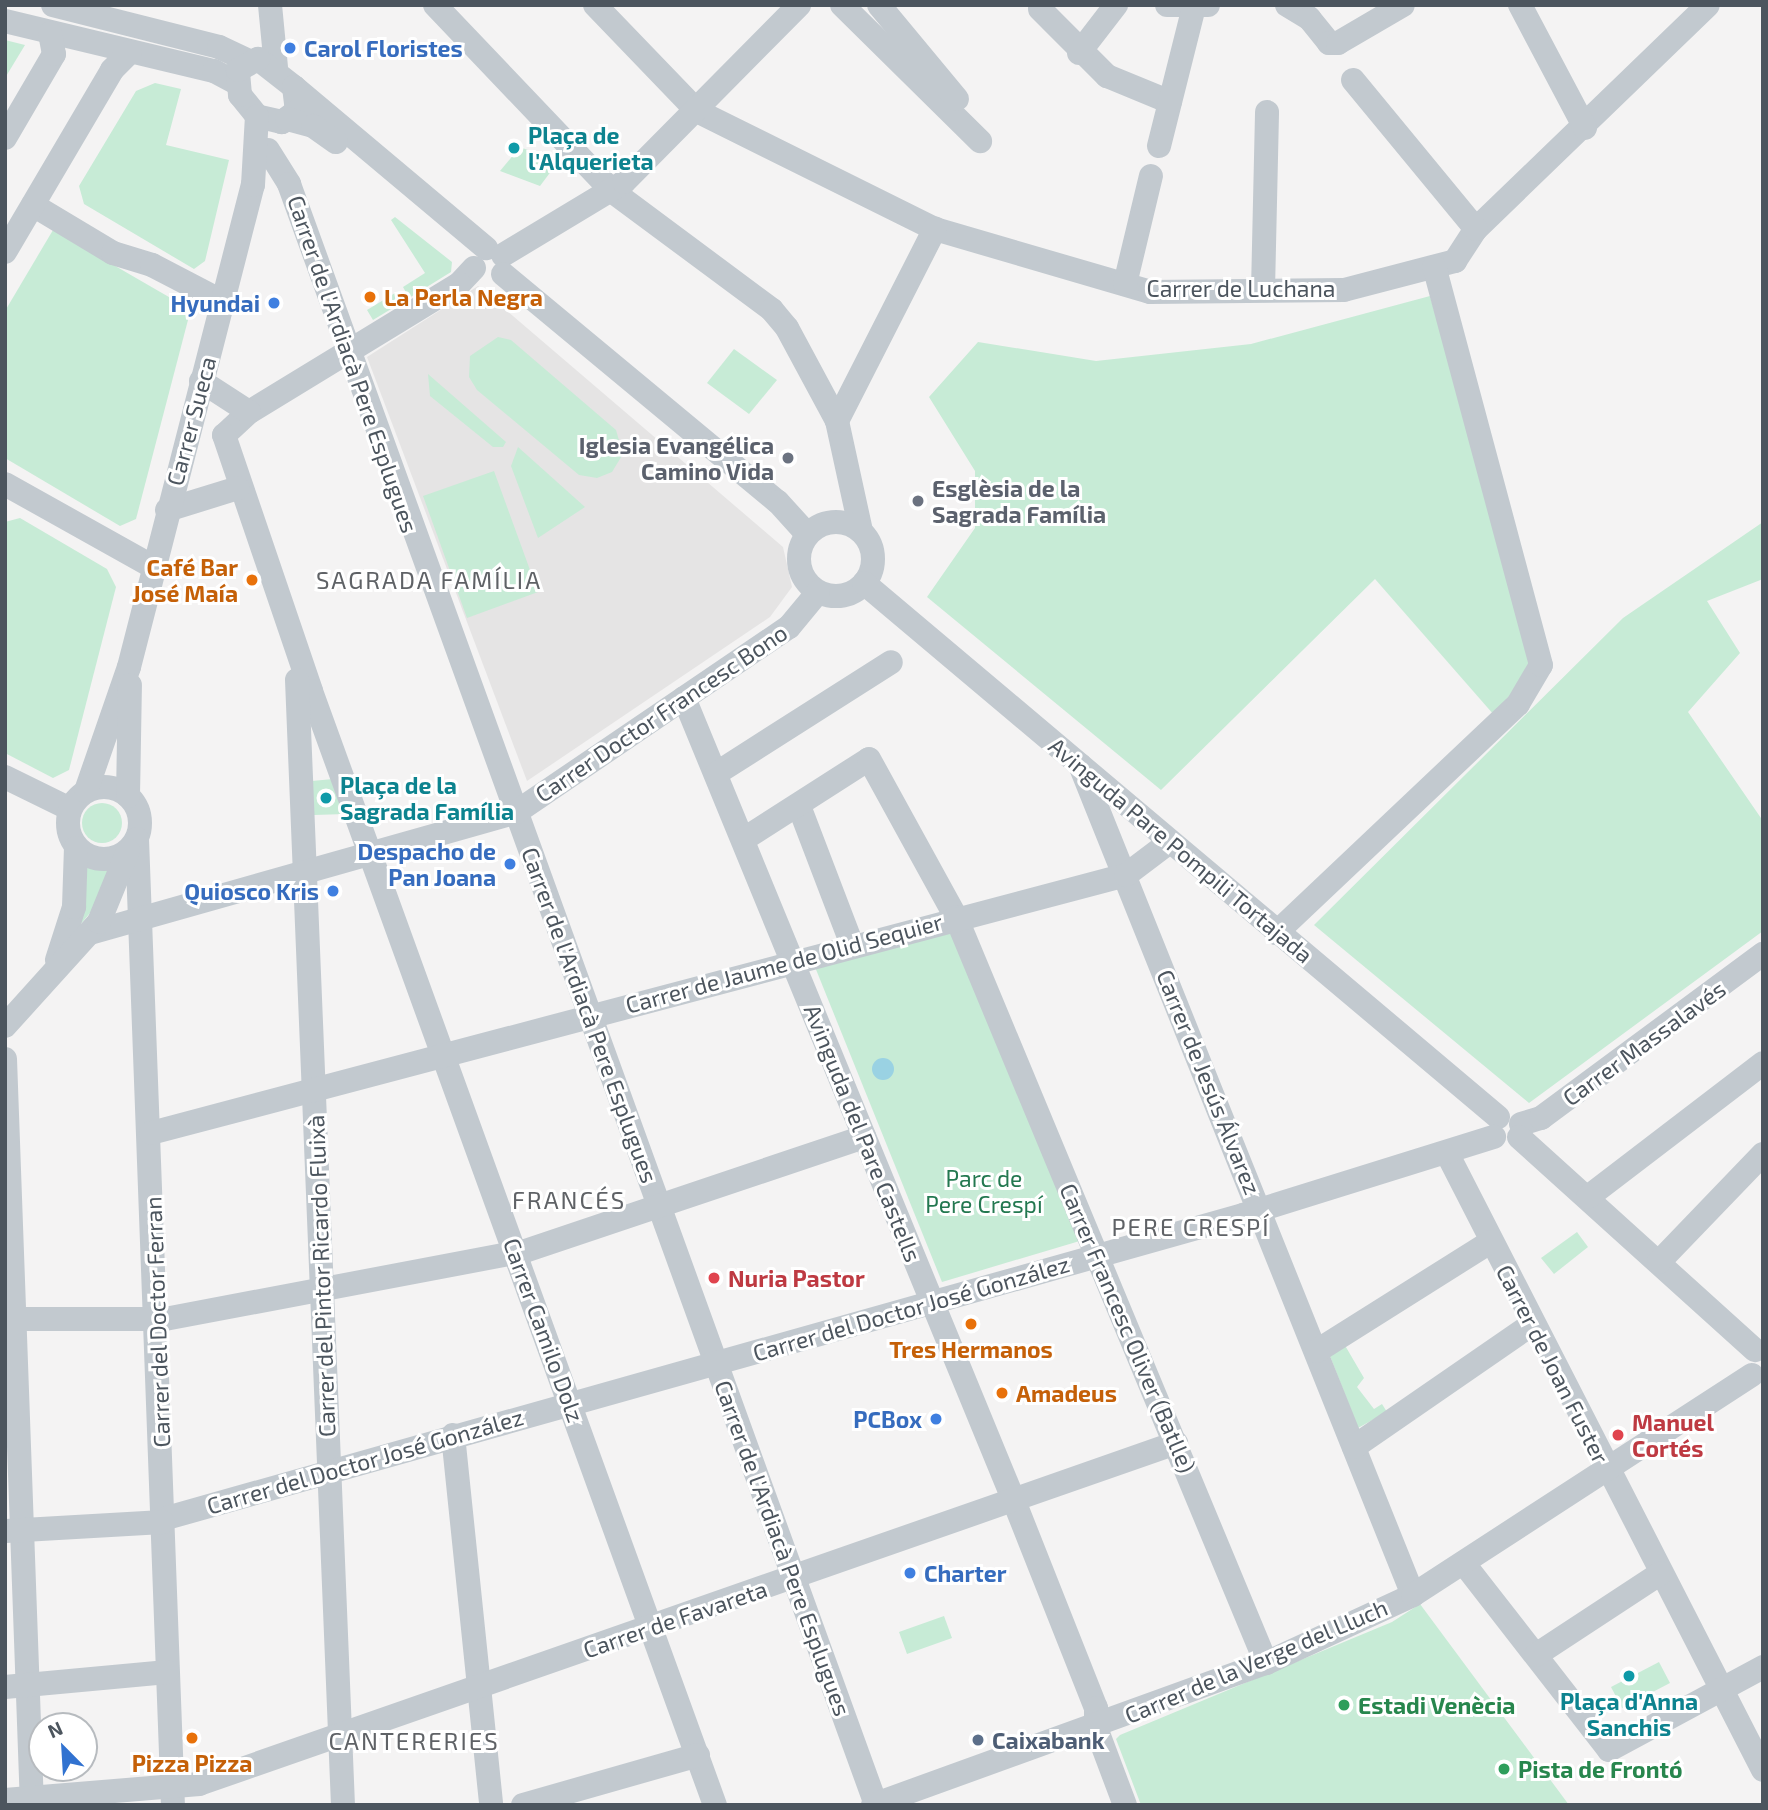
<!DOCTYPE html>
<meta charset="utf-8">
<style>
body{margin:0}
#map{position:relative;width:1768px;height:1810px;overflow:hidden;background:#f4f3f3;font-family:"Exo 2",sans-serif}
div>[style]{position:absolute}
[style*='--x']{left:calc(var(--x)*1px);top:calc(var(--y)*1px);width:calc(var(--w)*1px);rotate:calc(var(--a)*1deg)}
.education>*{inset:0;background:#e5e4e4}
.green>*{inset:0;background:#c7ebd6}
.round{border-radius:50%}
.water>*{inset:0;background:#9ad2e3}
.minor>*{height:24px;margin:-12px;padding:0 12px;transform-origin:12px;border-radius:12px;background:#c2c9cf}
.minor>.ring{margin:-12px;padding:0;box-sizing:content-box;background:none;border:24px solid #c2c9cf;border-radius:50%}
.dots>*{width:19px;height:19px;translate:-50% -50%;box-sizing:border-box;border:4px solid #fff;border-radius:50%}
span{translate:-50% -50%;white-space:nowrap;text-align:center;line-height:1.15;-webkit-text-stroke:6px #fff;paint-order:stroke}
.shop-label{font-size:23px;color:#366cbe;font-weight:700}
.left{translate:0 -50%;text-align:left}
.right{translate:-100% -50%;text-align:right}
.culture-label{font-size:23px;color:#0d838f;font-weight:700}
.street-label{font-size:23px;color:#4c555e}
.food-label{font-size:23px;color:#c56008;font-weight:700}
.worship-label{font-size:23px;color:#5b616d;font-weight:700}
.park-label{font-size:23px;color:#237850}
.health-label{font-size:23px;color:#be3a42;font-weight:700}
.leisure-label{font-size:23px;color:#27864d;font-weight:700}
.service-label{font-size:23px;color:#4e5e75;font-weight:700}
.neighbourhood-label{font-size:24px;color:#5f6266;letter-spacing:2px}
.frame{position:absolute;inset:0;border:7px solid #4c555e;pointer-events:none}
.north{position:absolute;left:28px;top:1712px;width:70px;height:70px;box-sizing:border-box;background:#fff;border:2px solid #b7bbbf;border-radius:50%;rotate:336deg;font-size:19px;font-weight:700;line-height:28px;text-align:center;color:#4c555e}
.north::after{content:'';display:block;margin:auto;width:24px;height:32px;background:#3172d0;clip-path:polygon(50% 0,100% 100%,50% 72%,0 100%)}
</style>
<div id="map">
<div class="education">
<div style="clip-path:polygon(478px 286px,783px 547px,792px 587px,770px 617px,527px 781px,367px 357px)"></div>
</div>
<div class="green">
<div style="clip-path:polygon(5px 40px,25px 45px,5px 78px)"></div>
<div style="clip-path:polygon(155px 83px,181px 89px,166px 145px,229px 160px,205px 261px,194px 269px,84px 204px,79px 186px,136px 91px)"></div>
<div style="clip-path:polygon(520px 147px,558px 162px,540px 186px,500px 171px)"></div>
<div style="clip-path:polygon(395px 217px,452px 262px,451px 272px,409px 298px,403px 287px,425px 273px,391px 220px)"></div>
<div style="clip-path:polygon(53px 230px,181px 304px,188px 320px,136px 519px,120px 526px,5px 458px,5px 311px)"></div>
<div style="clip-path:polygon(395px 293px,401px 303px,373px 320px,367px 310px)"></div>
<div style="clip-path:polygon(1430px 296px,1528px 636px,1529px 671px,1494px 715px,1375px 579px,1161px 790px,927px 597px,975px 528px,975px 471px,929px 397px,978px 342px,1096px 361px,1251px 344px)"></div>
<div style="clip-path:polygon(498px 337px,511px 340px,616px 430px,623px 454px,612px 472px,597px 478px,579px 475px,477px 390px,469px 377px,470px 356px)"></div>
<div style="clip-path:polygon(734px 349px,777px 380px,749px 414px,707px 383px)"></div>
<div style="clip-path:polygon(428px 374px,506px 442px,503px 447px,493px 447px,430px 396px)"></div>
<div style="clip-path:polygon(518px 447px,585px 507px,538px 538px,511px 466px)"></div>
<div style="clip-path:polygon(494px 471px,538px 592px,467px 618px,423px 496px)"></div>
<div style="clip-path:polygon(20px 518px,107px 569px,116px 587px,69px 770px,53px 778px,5px 753px,5px 522px)"></div>
<div style="clip-path:polygon(1763px 522px,1763px 579px,1707px 601px,1740px 653px,1688px 712px,1763px 821px,1763px 931px,1529px 1103px,1314px 925px,1623px 618px)"></div>
<div style="clip-path:polygon(333px 779px,346px 814px,314px 815px,312px 781px)"></div>
<div class="round" style="left:82px;top:803px;width:40px;height:40px"></div>
<div style="clip-path:polygon(83px 864px,114px 870px,104px 896px,80px 925px)"></div>
<div style="clip-path:polygon(952px 926px,1083px 1240px,942px 1282px,815px 967px)"></div>
<div style="clip-path:polygon(1577px 1232px,1588px 1247px,1554px 1274px,1541px 1258px)"></div>
<div style="clip-path:polygon(1343px 1342px,1364px 1378px,1357px 1387px,1374px 1409px,1382px 1404px,1387px 1412px,1358px 1428px,1330px 1356px)"></div>
<div style="clip-path:polygon(1420px 1604px,1569px 1805px,1141px 1805px,1116px 1739px,1120px 1735px,1392px 1622px)"></div>
<div style="clip-path:polygon(944px 1616px,952px 1638px,907px 1654px,899px 1632px)"></div>
<div style="clip-path:polygon(1659px 1662px,1670px 1683px,1622px 1708px,1611px 1687px)"></div>
</div>
<div class="water">
<div class="round" style="left:872px;top:1058px;width:22px;height:22px"></div>
</div>
<div class="minor">
<div style="--x:53;--y:5;--w:171;--a:14.2"></div>
<div style="--x:219;--y:47;--w:31;--a:25"></div>
<div style="--x:270;--y:5;--w:62;--a:84.5"></div>
<div style="--x:435;--y:5;--w:257;--a:46.4"></div>
<div style="--x:612;--y:191;--w:199;--a:36.6"></div>
<div style="--x:772;--y:310;--w:23;--a:50"></div>
<div style="--x:787;--y:328;--w:106;--a:61.7"></div>
<div style="--x:837;--y:421;--w:113;--a:77.7"></div>
<div style="--x:595;--y:5;--w:147;--a:46.1"></div>
<div style="--x:697;--y:111;--w:266;--a:26.4"></div>
<div style="--x:935;--y:229;--w:224;--a:16.3"></div>
<div style="--x:1150;--y:292;--w:194;--a:-0.6"></div>
<div style="--x:1344;--y:290;--w:115;--a:-14.6"></div>
<div style="--x:1455;--y:261;--w:38;--a:-57"></div>
<div style="--x:1476;--y:229;--w:322;--a:-44"></div>
<div style="--x:842;--y:5;--w:194;--a:44.6"></div>
<div style="--x:879;--y:5;--w:122;--a:50.3"></div>
<div style="--x:1167;--y:5;--w:41;--a:0"></div>
<div style="--x:1287;--y:5;--w:26;--a:31"></div>
<div style="--x:1309;--y:18;--w:32;--a:51"></div>
<div style="--x:1329;--y:43;--w:9;--a:0"></div>
<div style="--x:1338;--y:43;--w:75;--a:-30.3"></div>
<div style="--x:1520;--y:5;--w:139;--a:62.1"></div>
<div style="--x:1040;--y:9;--w:95;--a:45"></div>
<div style="--x:1107;--y:76;--w:68;--a:22.4"></div>
<div style="--x:5;--y:21;--w:215;--a:13.5"></div>
<div style="--x:214;--y:71;--w:26;--a:28"></div>
<div style="--x:1079;--y:53;--w:61;--a:-52.4"></div>
<div style="--x:258;--y:59;--w:46;--a:37.9"></div>
<div style="--x:294;--y:87;--w:24;--a:83"></div>
<div style="--x:297;--y:111;--w:19;--a:144"></div>
<div style="--x:282;--y:122;--w:26;--a:-167"></div>
<div style="--x:257;--y:116;--w:27;--a:-129"></div>
<div style="--x:240;--y:95;--w:25;--a:-95"></div>
<div style="--x:238;--y:70;--w:23;--a:-29"></div>
<div style="--x:1353;--y:80;--w:193;--a:50.5"></div>
<div style="--x:294;--y:87;--w:251;--a:40"></div>
<div style="--x:287;--y:119;--w:27;--a:15"></div>
<div style="--x:313;--y:126;--w:28;--a:35"></div>
<div style="--x:5;--y:138;--w:97;--a:-59.7"></div>
<div style="--x:54;--y:54;--w:21;--a:-101"></div>
<div style="--x:1159;--y:146;--w:143;--a:-75.9"></div>
<div style="--x:268;--y:150;--w:40;--a:58"></div>
<div style="--x:289;--y:184;--w:1724;--a:70.09"></div>
<div style="--x:33;--y:205;--w:93;--a:31"></div>
<div style="--x:113;--y:253;--w:41;--a:17.1"></div>
<div style="--x:152;--y:265;--w:80;--a:27.5"></div>
<div style="--x:5;--y:252;--w:211;--a:-59.5"></div>
<div style="--x:112;--y:70;--w:25;--a:-45"></div>
<div style="--x:503;--y:255;--w:141;--a:-31.1"></div>
<div style="--x:624;--y:182;--w:249;--a:-45.3"></div>
<div style="--x:474;--y:268;--w:22;--a:133"></div>
<div style="--x:459;--y:284;--w:246;--a:148.6"></div>
<div style="--x:249;--y:412;--w:34;--a:137"></div>
<div style="--x:224;--y:435;--w:270;--a:71.2"></div>
<div style="--x:311;--y:691;--w:1185;--a:70.07"></div>
<div style="--x:503;--y:274;--w:357;--a:39.7"></div>
<div style="--x:778;--y:502;--w:43;--a:47.8"></div>
<div style="--x:1125;--y:284;--w:111;--a:-76.5"></div>
<div style="--x:1263;--y:290;--w:178;--a:-88.7"></div>
<div style="--x:201;--y:381;--w:57;--a:32.9"></div>
<div style="--x:837;--y:421;--w:216;--a:-63"></div>
<div style="--x:5;--y:484;--w:168;--a:29.2"></div>
<div style="--x:167;--y:510;--w:74;--a:-17.2"></div>
<div class="ring" style="left:799px;top:522px;width:50px;height:50px"></div>
<div style="--x:864;--y:583;--w:829;--a:40.11"></div>
<div style="--x:297;--y:680;--w:1126;--a:87.66"></div>
<div style="--x:684;--y:698;--w:868;--a:67.66"></div>
<div style="--x:1014;--y:1501;--w:223;--a:68.4"></div>
<div style="--x:1096;--y:1708;--w:20;--a:90"></div>
<div style="--x:1096;--y:1728;--w:82;--a:69.4"></div>
<div style="--x:1080;--y:765;--w:894;--a:68.14"></div>
<div style="--x:717;--y:773;--w:206;--a:-32.5"></div>
<div style="--x:5;--y:777;--w:72;--a:26.2"></div>
<div class="ring" style="left:68px;top:787px;width:48px;height:48px"></div>
<div style="--x:86;--y:791;--w:131;--a:-70.9"></div>
<div style="--x:129;--y:667;--w:498;--a:-75.6"></div>
<div style="--x:253;--y:185;--w:69;--a:-86.7"></div>
<div style="--x:128;--y:796;--w:111;--a:-89"></div>
<div style="--x:799;--y:806;--w:149;--a:69.1"></div>
<div style="--x:137;--y:839;--w:967;--a:87.87"></div>
<div style="--x:744;--y:839;--w:148;--a:-32.6"></div>
<div style="--x:869;--y:759;--w:180;--a:61.2"></div>
<div style="--x:956;--y:917;--w:808;--a:67.43"></div>
<div style="--x:90;--y:933;--w:442;--a:-15.8"></div>
<div style="--x:515;--y:813;--w:331;--a:-34.2"></div>
<div style="--x:789;--y:627;--w:45;--a:-50.4"></div>
<div style="--x:1276;--y:933;--w:333;--a:-43.4"></div>
<div style="--x:1518;--y:704;--w:45;--a:-59.5"></div>
<div style="--x:1541;--y:665;--w:412;--a:-105"></div>
<div style="--x:57;--y:960;--w:56;--a:-72.2"></div>
<div style="--x:74;--y:907;--w:59;--a:-88.1"></div>
<div style="--x:5;--y:1026;--w:140;--a:-47.9"></div>
<div style="--x:99;--y:922;--w:77;--a:-67.8"></div>
<div style="--x:5;--y:1059;--w:746;--a:87.93"></div>
<div style="--x:1521;--y:1124;--w:21;--a:-17"></div>
<div style="--x:1541;--y:1118;--w:276;--a:-36.5"></div>
<div style="--x:151;--y:1133;--w:1009;--a:-14.82"></div>
<div style="--x:1126;--y:875;--w:51;--a:-37.1"></div>
<div style="--x:1519;--y:1137;--w:318;--a:42.1"></div>
<div style="--x:1447;--y:1153;--w:693;--a:62.88"></div>
<div style="--x:1588;--y:1197;--w:220;--a:-37.4"></div>
<div style="--x:1659;--y:1262;--w:150;--a:-46.1"></div>
<div style="--x:5;--y:1319;--w:160;--a:0"></div>
<div style="--x:165;--y:1319;--w:366;--a:-10.7"></div>
<div style="--x:525;--y:1251;--w:358;--a:-18.6"></div>
<div style="--x:1317;--y:1351;--w:204;--a:-32.2"></div>
<div style="--x:453;--y:1435;--w:372;--a:84.1"></div>
<div style="--x:1354;--y:1447;--w:215;--a:-34.6"></div>
<div style="--x:163;--y:1519;--w:1122;--a:-15.72"></div>
<div style="--x:1243;--y:1215;--w:263;--a:-17.3"></div>
<div style="--x:6;--y:1531;--w:157;--a:-3.3"></div>
<div style="--x:1465;--y:1565;--w:234;--a:52.1"></div>
<div style="--x:1609;--y:1750;--w:175;--a:-28.3"></div>
<div style="--x:1536;--y:1655;--w:149;--a:-33.3"></div>
<div style="--x:5;--y:1687;--w:163;--a:-5.3"></div>
<div style="--x:5;--y:1800;--w:195;--a:-4.7"></div>
<div style="--x:199;--y:1784;--w:1035;--a:-19.24"></div>
<div style="--x:523;--y:1805;--w:182;--a:-15.9"></div>
<div style="--x:873;--y:1805;--w:418;--a:-19.9"></div>
<div style="--x:1266;--y:1663;--w:162;--a:-24.8"></div>
<div style="--x:1413;--y:1595;--w:404;--a:-33"></div>
</div>
<div class="dots">
<div style="left:290px;top:48px;background:#3f7fe0"></div>
<div style="left:514px;top:148px;background:#0f9aa8"></div>
<div style="left:370px;top:297px;background:#e8710a"></div>
<div style="left:274px;top:303px;background:#3f7fe0"></div>
<div style="left:788px;top:458px;background:#6b7280"></div>
<div style="left:918px;top:501px;background:#6b7280"></div>
<div style="left:252px;top:580px;background:#e8710a"></div>
<div style="left:326px;top:798px;background:#0f9aa8"></div>
<div style="left:510px;top:864px;background:#3f7fe0"></div>
<div style="left:333px;top:891px;background:#3f7fe0"></div>
<div style="left:714px;top:1278px;background:#e0444e"></div>
<div style="left:971px;top:1324px;background:#e8710a"></div>
<div style="left:1002px;top:1393px;background:#e8710a"></div>
<div style="left:936px;top:1419px;background:#3f7fe0"></div>
<div style="left:1618px;top:1435px;background:#e0444e"></div>
<div style="left:910px;top:1573px;background:#3f7fe0"></div>
<div style="left:1629px;top:1676px;background:#0f9aa8"></div>
<div style="left:1344px;top:1705px;background:#2e9e5b"></div>
<div style="left:192px;top:1738px;background:#e8710a"></div>
<div style="left:978px;top:1740px;background:#5c6f8a"></div>
<div style="left:1504px;top:1769px;background:#2e9e5b"></div>
</div>
<div class="shop-label">
<span class="left" style="left:304px;top:48px">Carol Floristes</span>
<span class="right" style="left:260px;top:303px">Hyundai</span>
<span class="right" style="left:496px;top:864px">Despacho de<br>Pan Joana</span>
<span class="right" style="left:319px;top:891px">Quiosco Kris</span>
<span class="right" style="left:922px;top:1419px">PCBox</span>
<span class="left" style="left:924px;top:1573px">Charter</span>
</div>
<div class="culture-label">
<span class="left" style="left:528px;top:148px">Plaça de<br>l'Alquerieta</span>
<span class="left" style="left:340px;top:798px">Plaça de la<br>Sagrada Família</span>
<span style="left:1629px;top:1714px">Plaça d'Anna<br>Sanchis</span>
</div>
<div class="street-label">
<span style="left:1241px;top:288px">Carrer de Luchana</span>
<span style="left:353px;top:364px;rotate:71deg">Carrer de l'Ardiacà Pere Esplugues</span>
<span style="left:191px;top:421px;rotate:-75deg">Carrer Sueca</span>
<span style="left:661px;top:713px;rotate:-34deg">Carrer Doctor Francesc Bono</span>
<span style="left:1181px;top:850px;rotate:40deg">Avinguda Pare Pompili Tortajada</span>
<span style="left:784px;top:963px;rotate:-15deg">Carrer de Jaume de Olid Sequier</span>
<span style="left:590px;top:1015px;rotate:70deg">Carrer de l'Ardiacà Pere Esplugues</span>
<span style="left:1644px;top:1043px;rotate:-36deg">Carrer Massalavés</span>
<span style="left:1209px;top:1082px;rotate:68deg">Carrer de Jesús Álvarez</span>
<span style="left:863px;top:1133px;rotate:68deg">Avinguda del Pare Castells</span>
<span style="left:321px;top:1276px;rotate:-92deg">Carrer del Pintor Ricardo Fluixà</span>
<span style="left:911px;top:1308px;rotate:-16deg">Carrer del Doctor José González</span>
<span style="left:157px;top:1322px;rotate:-92deg">Carrer del Doctor Ferran</span>
<span style="left:1128px;top:1328px;rotate:67deg">Carrer Francesc Oliver (Batlle)</span>
<span style="left:544px;top:1330px;rotate:70deg">Carrer Camilo Dolz</span>
<span style="left:1553px;top:1364px;rotate:63deg">Carrer de Joan Fuster</span>
<span style="left:365px;top:1461px;rotate:-16deg">Carrer del Doctor José González</span>
<span style="left:783px;top:1548px;rotate:70deg">Carrer de l'Ardiacà Pere Esplugues</span>
<span style="left:675px;top:1619px;rotate:-19deg">Carrer de Favareta</span>
<span style="left:1256px;top:1661px;rotate:-23deg">Carrer de la Verge del Lluch</span>
</div>
<div class="food-label">
<span class="left" style="left:384px;top:297px">La Perla Negra</span>
<span class="right" style="left:238px;top:580px">Café Bar<br>José Maía</span>
<span style="left:971px;top:1349px">Tres Hermanos</span>
<span class="left" style="left:1016px;top:1393px">Amadeus</span>
<span style="left:192px;top:1763px">Pizza Pizza</span>
</div>
<div class="worship-label">
<span class="right" style="left:774px;top:458px">Iglesia Evangélica<br>Camino Vida</span>
<span class="left" style="left:932px;top:501px">Esglèsia de la<br>Sagrada Família</span>
</div>
<div class="park-label">
<span style="left:984px;top:1191px">Parc de<br>Pere Crespí</span>
</div>
<div class="health-label">
<span class="left" style="left:728px;top:1278px">Nuria Pastor</span>
<span class="left" style="left:1632px;top:1435px">Manuel<br>Cortés</span>
</div>
<div class="leisure-label">
<span class="left" style="left:1358px;top:1705px">Estadi Venècia</span>
<span class="left" style="left:1518px;top:1769px">Pista de Frontó</span>
</div>
<div class="service-label">
<span class="left" style="left:992px;top:1740px">Caixabank</span>
</div>
<div class="neighbourhood-label">
<span style="left:429px;top:580px">SAGRADA FAMÍLIA</span>
<span style="left:569px;top:1200px">FRANCÉS</span>
<span style="left:1191px;top:1227px">PERE CRESPÍ</span>
<span style="left:414px;top:1741px">CANTERERIES</span>
</div>
<div class="frame"></div>
<div class="north">N</div>
</div>
